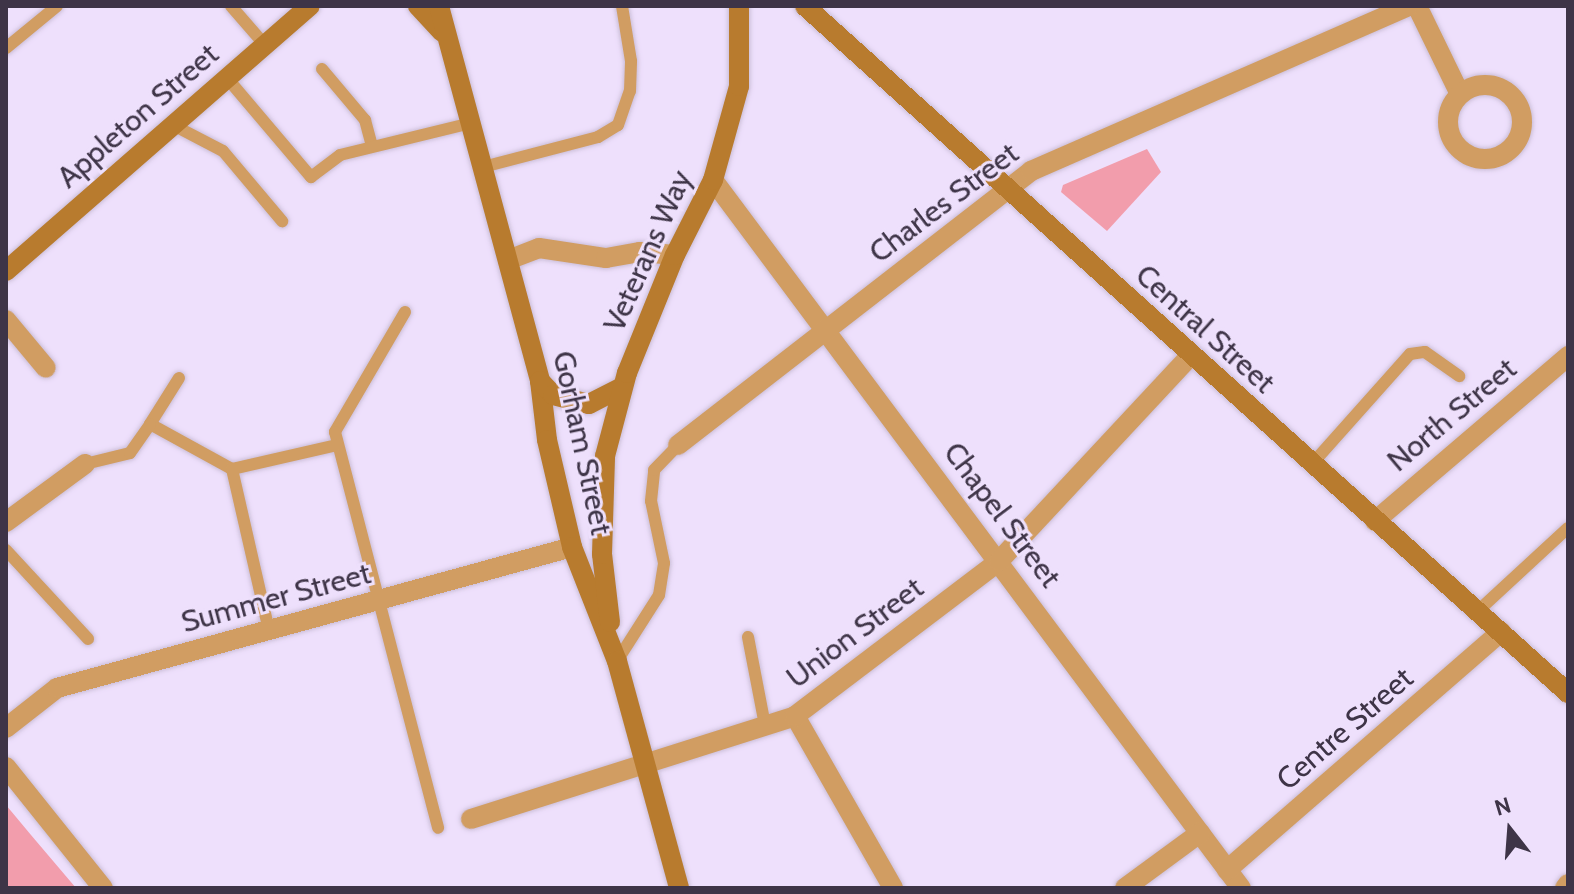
<!DOCTYPE html>
<style>
body{margin:0}
#map{position:relative;width:1574px;height:894px;overflow:hidden;background:#eee0fc;font-family:Cabin,sans-serif}
div>[style]{position:absolute}
[style*='--x']{left:calc(var(--x)*1px);top:calc(var(--y)*1px);width:calc(var(--w)*1px);rotate:calc(var(--a)*1deg)}
.green>*{inset:0;background:#f29dac}
.roads{filter:drop-shadow(0 0 2px #cbbed8) drop-shadow(0 0 2px #cbbed8)}
.lane>*{height:12px;margin:-6px;padding:0 6px;transform-origin:6px;border-radius:6px;background:#d19d62}
.street>*{height:20px;margin:-10px;padding:0 10px;transform-origin:10px;border-radius:10px;background:#d19d62}
.street>.ring{margin:-10px;padding:0;box-sizing:content-box;background:none;border:20px solid #d19d62;border-radius:50%}
.secondary>*{height:20px;margin:-10px;padding:0 10px;transform-origin:10px;border-radius:10px;background:#b87b2e}
span{translate:-50% -50%;white-space:nowrap;text-align:center;line-height:1.15;-webkit-text-stroke:6px #eee0fc;paint-order:stroke}
.street-label{font-size:30px;color:#3e3447}
.frame{position:absolute;inset:0;border:8px solid #3e3447;pointer-events:none}
.north{position:absolute;left:1470px;top:790px;width:80px;height:80px;-webkit-text-stroke:6px #eee0fc;paint-order:stroke;rotate:343deg;font-size:22px;font-weight:700;line-height:32px;text-align:center;color:#3e3447}
.north::after{content:'';display:block;margin:auto;width:28px;height:36px;background:#3e3447;clip-path:polygon(50% 0,100% 100%,50% 72%,0 100%)}
</style>
<div id="map">
<div class="green">
<div style="clip-path:polygon(1147px 149px,1161px 172px,1107px 231px,1061px 192px,1063px 185px)"></div>
<div style="clip-path:polygon(6px 805px,31px 835px,76px 888px,6px 888px)"></div>
</div>
<div class="roads">
<div class="lane">
<div style="--x:231;--y:6;--w:52;--a:48.9"></div>
<div style="--x:6;--y:48;--w:66;--a:-39.5"></div>
<div style="--x:322;--y:69;--w:67;--a:49.9"></div>
<div style="--x:365;--y:120;--w:27;--a:75"></div>
<div style="--x:227;--y:78;--w:130;--a:49.7"></div>
<div style="--x:311;--y:177;--w:36;--a:-37"></div>
<div style="--x:340;--y:155;--w:135;--a:-13.7"></div>
<div style="--x:173;--y:125;--w:56;--a:27.5"></div>
<div style="--x:223;--y:151;--w:92;--a:49.9"></div>
<div style="--x:483;--y:167;--w:119;--a:-14.6"></div>
<div style="--x:598;--y:137;--w:23;--a:-31"></div>
<div style="--x:618;--y:125;--w:36;--a:-71"></div>
<div style="--x:630;--y:91;--w:30;--a:-88"></div>
<div style="--x:631;--y:61;--w:56;--a:-99.3"></div>
<div style="--x:405;--y:312;--w:139;--a:120.3"></div>
<div style="--x:335;--y:432;--w:409;--a:75.4"></div>
<div style="--x:179;--y:378;--w:54;--a:122.2"></div>
<div style="--x:150;--y:424;--w:94;--a:28.8"></div>
<div style="--x:232;--y:469;--w:166;--a:77.1"></div>
<div style="--x:85;--y:464;--w:46;--a:-13.7"></div>
<div style="--x:130;--y:453;--w:35;--a:-55"></div>
<div style="--x:1312;--y:464;--w:147;--a:-48.3"></div>
<div style="--x:1410;--y:354;--w:15;--a:-8"></div>
<div style="--x:1425;--y:352;--w:42;--a:35.2"></div>
<div style="--x:232;--y:469;--w:108;--a:-12.9"></div>
<div style="--x:6;--y:550;--w:121;--a:47.3"></div>
<div style="--x:1479;--y:610;--w:121;--a:-42.7"></div>
<div style="--x:748;--y:637;--w:90;--a:79.1"></div>
<div style="--x:617;--y:661;--w:78;--a:-57.5"></div>
<div style="--x:659;--y:595;--w:32;--a:-81"></div>
<div style="--x:664;--y:563;--w:63;--a:-101.8"></div>
<div style="--x:651;--y:501;--w:31;--a:-84"></div>
<div style="--x:654;--y:470;--w:35;--a:-46"></div>
</div>
<div class="street">
<div style="--x:1417;--y:6;--w:98;--a:64"></div>
<div class="ring" style="left:1448px;top:85px;width:54px;height:54px"></div>
<div style="--x:713;--y:180;--w:883;--a:53.29"></div>
<div style="--x:508;--y:260;--w:33;--a:-21"></div>
<div style="--x:539;--y:248;--w:68;--a:8.5"></div>
<div style="--x:606;--y:258;--w:35;--a:-10"></div>
<div style="--x:640;--y:252;--w:35;--a:5"></div>
<div style="--x:6;--y:320;--w:62;--a:50.2"></div>
<div style="--x:678;--y:445;--w:447;--a:-37.8"></div>
<div style="--x:1031;--y:171;--w:412;--a:-23.6"></div>
<div style="--x:1375;--y:521;--w:254;--a:-40.5"></div>
<div style="--x:6;--y:522;--w:98;--a:-36.3"></div>
<div style="--x:795;--y:716;--w:198;--a:60.3"></div>
<div style="--x:6;--y:728;--w:65;--a:-38.1"></div>
<div style="--x:57;--y:688;--w:534;--a:-15.31"></div>
<div style="--x:6;--y:767;--w:155;--a:51.3"></div>
<div style="--x:471;--y:819;--w:340;--a:-17.6"></div>
<div style="--x:795;--y:716;--w:256;--a:-37.2"></div>
<div style="--x:999;--y:561;--w:280;--a:-47"></div>
<div style="--x:1227;--y:870;--w:363;--a:-41"></div>
<div style="--x:1125;--y:888;--w:93;--a:-36.3"></div>
<div style="--x:1565;--y:888;--w:5;--a:-53"></div>
</div>
<div class="secondary">
<div style="--x:418;--y:6;--w:35;--a:47"></div>
<div style="--x:439;--y:6;--w:388;--a:74.9"></div>
<div style="--x:540;--y:381;--w:59;--a:83.2"></div>
<div style="--x:547;--y:440;--w:110;--a:76.8"></div>
<div style="--x:572;--y:547;--w:123;--a:68.5"></div>
<div style="--x:617;--y:661;--w:235;--a:74.7"></div>
<div style="--x:805;--y:6;--w:1027;--a:42"></div>
<div style="--x:6;--y:271;--w:403;--a:-41.1"></div>
<div style="--x:540;--y:381;--w:19;--a:47"></div>
<div style="--x:553;--y:395;--w:37;--a:14"></div>
<div style="--x:589;--y:404;--w:37;--a:-27"></div>
<div style="--x:610;--y:622;--w:68;--a:-96.7"></div>
<div style="--x:602;--y:554;--w:98;--a:-88.2"></div>
<div style="--x:605;--y:456;--w:86;--a:-75.2"></div>
<div style="--x:627;--y:373;--w:127;--a:-67.9"></div>
<div style="--x:675;--y:255;--w:84;--a:-63.1"></div>
<div style="--x:713;--y:180;--w:98;--a:-74.5"></div>
<div style="--x:739;--y:86;--w:80;--a:-90"></div>
</div>
</div>
<div class="street-label">
<span style="left:138px;top:116px;rotate:-41deg">Appleton Street</span>
<span style="left:944px;top:203px;rotate:-37deg">Charles Street</span>
<span style="left:648px;top:251px;rotate:-66deg">Veterans Way</span>
<span style="left:1205px;top:329px;rotate:42deg">Central Street</span>
<span style="left:1452px;top:415px;rotate:-40deg">North Street</span>
<span style="left:582px;top:443px;rotate:78deg">Gorham Street</span>
<span style="left:1002px;top:515px;rotate:53deg">Chapel Street</span>
<span style="left:276px;top:598px;rotate:-15deg">Summer Street</span>
<span style="left:855px;top:633px;rotate:-37deg">Union Street</span>
<span style="left:1345px;top:729px;rotate:-41deg">Centre Street</span>
</div>
<div class="frame"></div>
<div class="north">N</div>
</div>
